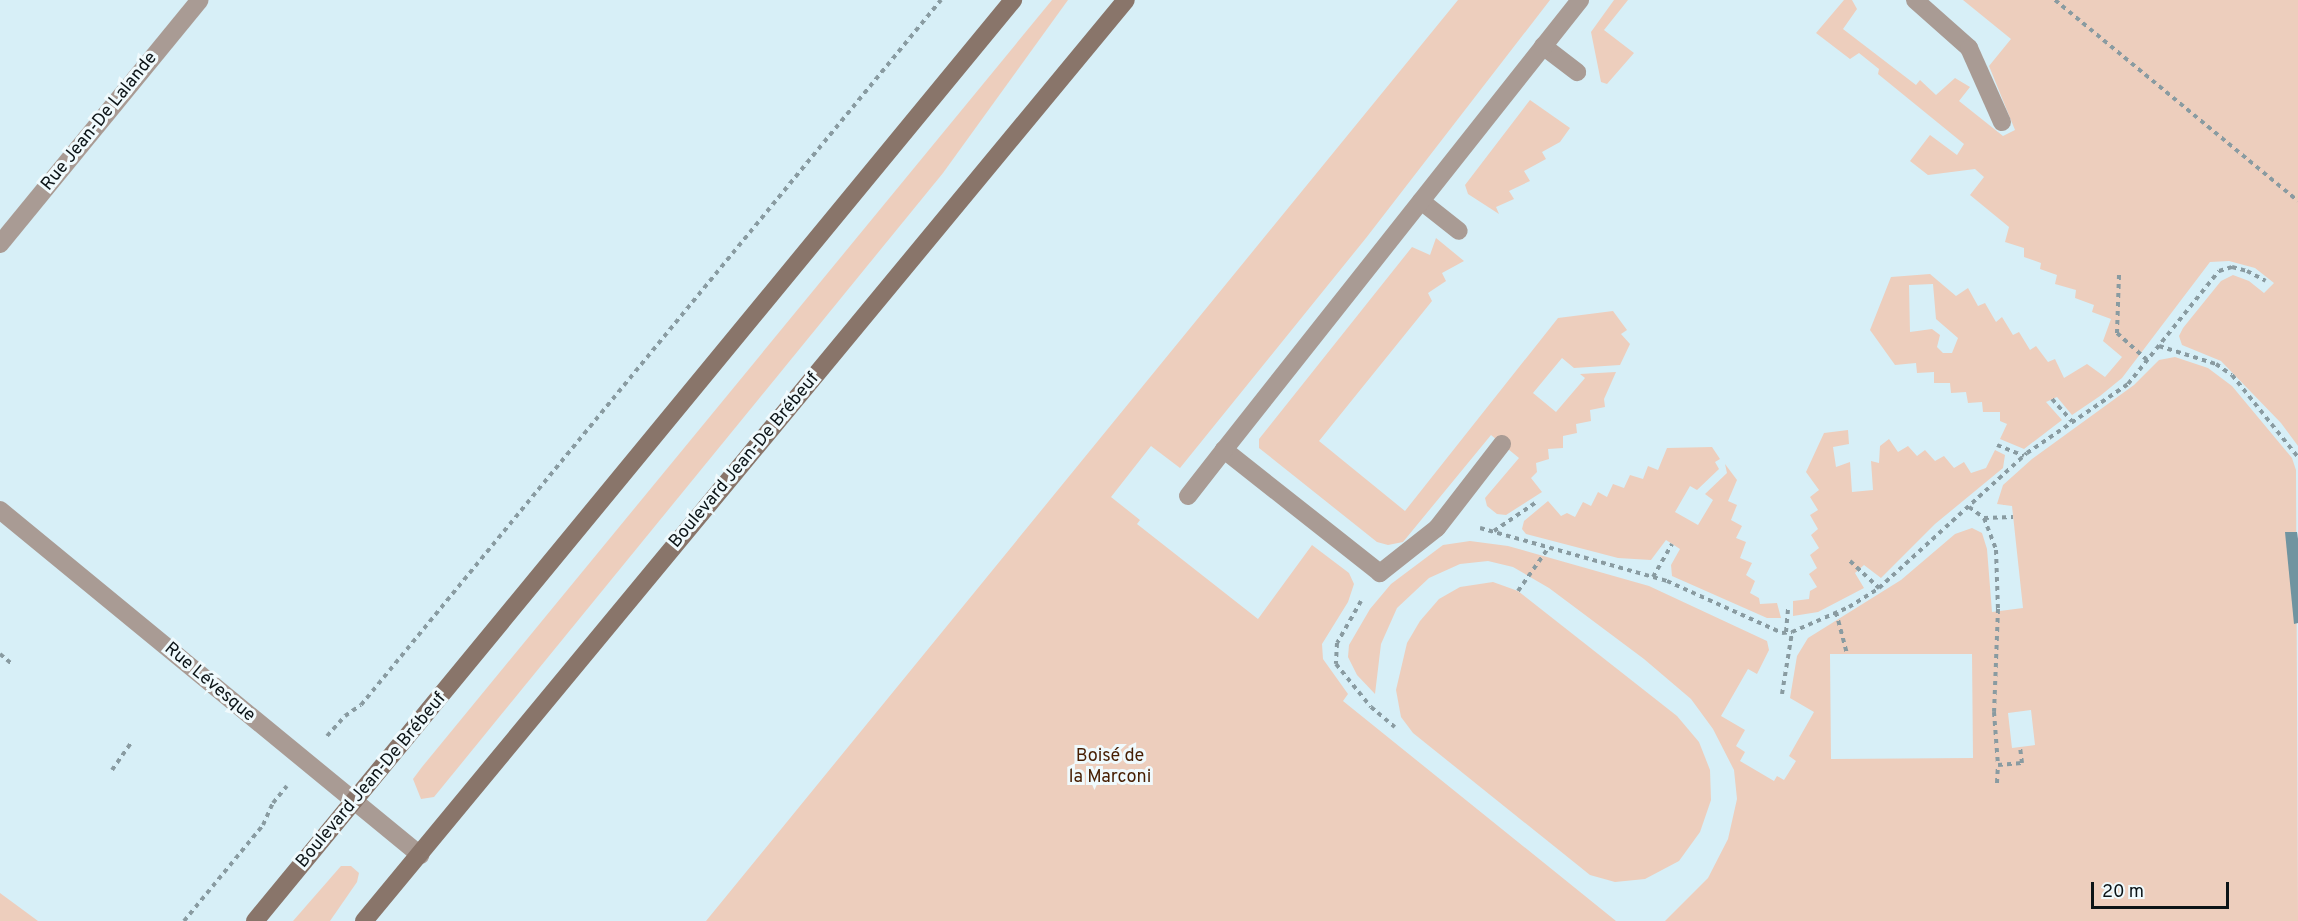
<!DOCTYPE html>
<meta charset="utf-8">
<style>
body{margin:0}
#map{position:relative;width:2298px;height:921px;overflow:hidden;background:#d7eff7;font-family:Overpass,sans-serif}
div>[style]{position:absolute}
[style*='--x']{left:calc(var(--x)*1px);top:calc(var(--y)*1px);width:calc(var(--w)*1px);rotate:calc(var(--a)*1deg)}
.green>*{inset:0;background:#edcebd}
.water>*{inset:0;background:#7094a0}
.path>*{height:4px;margin-top:-2px;transform-origin:0;background:repeating-linear-gradient(90deg,#899ba1 0 4.5px,transparent 0 9px)}
.lane>*{height:18px;margin:-9px;padding:0 9px;transform-origin:9px;border-radius:9px;background:#a99b94}
.street>*{height:18px;margin:-9px;padding:0 9px;transform-origin:9px;border-radius:9px;background:#a99b94}
.secondary>*{height:18px;margin:-9px;padding:0 9px;transform-origin:9px;border-radius:9px;background:#89756a}
span{translate:-50% -50%;white-space:nowrap;text-align:center;line-height:1.15;-webkit-text-stroke:6px #f0fafd;paint-order:stroke}
.street-label{font-size:18px;color:#0c1417}
.park-label{font-size:18px;color:#471e02}
.scale{position:absolute;left:2091px;top:882px;width:138px;height:27px;box-sizing:border-box;border:3px solid #0c1417;border-top:0;padding-left:8px;font-size:18px;line-height:21px;white-space:nowrap;color:#0c1417;-webkit-text-stroke:4px #f0fafd;paint-order:stroke}
</style>
<div id="map">
<div class="green">
<div style="clip-path:polygon(1052px 0,1068px 0,943px 173px,443px 786px,434px 797px,421px 799px,413px 779px,422px 767px)"></div>
<div style="clip-path:polygon(1458px 0,1550px 0,1366px 238px,1180px 468px,1151px 446px,1111px 497px,1140px 520px,1137px 524px,1258px 619px,1312px 545px,1349px 573px,1354px 584px,1348px 602px,1322px 644px,1323px 659px,1348px 694px,1343px 701px,1616px 921px,706px 921px)"></div>
<div style="clip-path:polygon(1614px 0,1628px 0,1604px 30px,1634px 53px,1607px 84px,1601px 82px,1591px 32px)"></div>
<div style="clip-path:polygon(evenodd,1844px 0,1852px 0,1857px 9px,1843px 29px,1916px 85px,1920px 80px,1936px 95px,1955px 78px,1970px 87px,1959px 101px,2003px 136px,2015px 130px,1989px 66px,2011px 39px,1963px 0,2298px 0,2298px 446px,2281px 423px,2221px 361px,2182px 345px,2179px 336px,2183px 328px,2221px 281px,2233px 275px,2249px 281px,2264px 293px,2274px 283px,2255px 268px,2229px 261px,2210px 262px,2122px 378px,2100px 396px,2072px 415px,2057px 397px,2046px 402px,2062px 420px,2024px 449px,2000px 439px,2007px 424px,2000px 421px,2000px 412px,1983px 412px,1982px 402px,1968px 403px,1966px 392px,1951px 393px,1950px 383px,1934px 383px,1934px 372px,1917px 373px,1916px 363px,1895px 365px,1870px 330px,1891px 277px,1930px 274px,1956px 296px,1968px 288px,1978px 306px,1985px 303px,1996px 322px,2002px 317px,2013px 335px,2019px 332px,2030px 350px,2036px 346px,2048px 362px,2055px 359px,2064px 378px,2087px 364px,2105px 377px,2122px 357px,2103px 341px,2111px 319px,2092px 312px,2094px 305px,2075px 298px,2076px 290px,2055px 284px,2057px 275px,2040px 269px,2041px 263px,2024px 257px,2024px 248px,2005px 242px,2009px 227px,1970px 195px,1984px 177px,1975px 169px,1928px 175px,1910px 161px,1930px 135px,1957px 155px,1964px 144px,1878px 74px,1879px 69px,1859px 53px,1850px 59px,1816px 33px,1844px 0,1933px 284px,1936px 319px,1958px 338px,1952px 353px,1943px 353px,1937px 347px,1940px 335px,1932px 329px,1910px 332px,1909px 285px,1933px 284px)"></div>
<div style="clip-path:polygon(1530px 100px,1570px 128px,1560px 142px,1542px 152px,1546px 159px,1524px 171px,1530px 181px,1509px 191px,1514px 199px,1496px 207px,1499px 214px,1468px 194px,1465px 185px)"></div>
<div style="clip-path:polygon(1436px 238px,1464px 261px,1442px 273px,1446px 281px,1428px 293px,1432px 301px,1319px 441px,1405px 511px,1558px 318px,1613px 311px,1627px 330px,1621px 334px,1630px 344px,1620px 365px,1574px 368px,1562px 358px,1533px 393px,1556px 412px,1585px 378px,1580px 374px,1616px 372px,1604px 399px,1605px 407px,1590px 410px,1591px 421px,1576px 424px,1577px 433px,1563px 436px,1563px 448px,1548px 449px,1549px 459px,1536px 463px,1537px 472px,1531px 478px,1542px 492px,1506px 515px,1497px 514px,1487px 506px,1485px 498px,1519px 458px,1491px 435px,1403px 542px,1388px 545px,1377px 542px,1259px 448px,1259px 439px,1412px 247px,1430px 255px)"></div>
<div style="clip-path:polygon(evenodd,2175px 357px,2208px 368px,2232px 386px,2292px 458px,2296px 470px,2298px 921px,1665px 921px,1708px 878px,1728px 839px,1737px 799px,1734px 770px,1713px 729px,1691px 699px,1644px 659px,1549px 588px,1513px 567px,1488px 561px,1460px 564px,1429px 578px,1397px 608px,1381px 644px,1375px 694px,1357px 675px,1348px 657px,1349px 645px,1370px 609px,1391px 584px,1443px 545px,1470px 541px,1508px 546px,1649px 586px,1767px 641px,1769px 650px,1757px 674px,1748px 669px,1721px 716px,1745px 730px,1736px 746px,1745px 752px,1740px 761px,1774px 781px,1777px 776px,1784px 780px,1796px 761px,1789px 756px,1814px 712px,1790px 698px,1797px 656px,1808px 638px,1901px 580px,1955px 534px,1972px 528px,1982px 533px,1987px 549px,1992px 612px,2023px 608px,2012px 506px,1997px 504px,2003px 485px,2032px 459px,2134px 385px,2159px 360px,2175px 357px,1830px 654px,1972px 654px,1973px 758px,1831px 759px,1830px 654px,2175px 357px,2031px 710px,2035px 745px,2012px 748px,2008px 713px,2031px 710px)"></div>
<div style="clip-path:polygon(1848px 430px,1849px 444px,1833px 447px,1836px 467px,1850px 462px,1852px 492px,1873px 490px,1871px 461px,1879px 463px,1880px 446px,1889px 439px,1898px 452px,1908px 446px,1917px 456px,1925px 450px,1935px 461px,1944px 456px,1954px 468px,1964px 462px,1971px 473px,1986px 468px,1995px 450px,2005px 455px,2003px 468px,1935px 524px,1881px 578px,1864px 565px,1855px 573px,1864px 588px,1818px 612px,1793px 616px,1793px 601px,1809px 599px,1810px 591px,1817px 587px,1809px 574px,1817px 568px,1810px 555px,1819px 548px,1811px 535px,1818px 529px,1810px 515px,1818px 510px,1810px 497px,1819px 490px,1806px 472px,1824px 433px)"></div>
<div style="clip-path:polygon(1712px 447px,1720px 459px,1715px 462px,1719px 469px,1697px 490px,1690px 486px,1675px 512px,1698px 525px,1713px 500px,1705px 494px,1727px 473px,1725px 464px,1737px 480px,1728px 501px,1737px 505px,1731px 520px,1742px 526px,1736px 538px,1746px 542px,1740px 558px,1752px 563px,1746px 575px,1755px 581px,1750px 593px,1759px 598px,1760px 604px,1777px 603px,1781px 618px,1767px 618px,1672px 576px,1671px 565px,1680px 549px,1666px 540px,1651px 560px,1618px 558px,1526px 534px,1522px 529px,1524px 521px,1548px 501px,1561px 516px,1567px 513px,1575px 517px,1583px 502px,1591px 506px,1598px 492px,1607px 497px,1613px 484px,1624px 488px,1630px 475px,1643px 479px,1648px 466px,1658px 470px,1667px 448px)"></div>
<div style="clip-path:polygon(1493px 582px,1518px 591px,1677px 716px,1699px 742px,1710px 770px,1711px 800px,1700px 832px,1679px 861px,1645px 879px,1615px 882px,1590px 875px,1413px 733px,1401px 717px,1396px 690px,1407px 643px,1420px 621px,1439px 599px,1460px 587px)"></div>
<div style="clip-path:polygon(341px 866px,351px 866px,359px 873px,357px 882px,330px 921px,293px 921px)"></div>
<div style="clip-path:polygon(0 893px,38px 921px,0 921px)"></div>
</div>
<div class="water">
<div style="clip-path:polygon(2285px 532px,2297px 532px,2298px 539px,2298px 623px,2294px 624px)"></div>
</div>
<div class="path">
<div style="--x:2055;--y:0;--w:315;--a:39.6"></div>
<div style="--x:2119;--y:275;--w:58;--a:92"></div>
<div style="--x:2117;--y:333;--w:40;--a:42"></div>
<div style="--x:2159;--y:346;--w:60;--a:17.5"></div>
<div style="--x:2216;--y:364;--w:19;--a:35"></div>
<div style="--x:2232;--y:375;--w:105;--a:51.2"></div>
<div style="--x:2052;--y:399;--w:30;--a:48"></div>
<div style="--x:1997;--y:445;--w:29;--a:22"></div>
<div style="--x:1969;--y:507;--w:19;--a:36"></div>
<div style="--x:1984;--y:518;--w:34;--a:69"></div>
<div style="--x:1996;--y:550;--w:59;--a:88.1"></div>
<div style="--x:1998;--y:609;--w:103;--a:92.2"></div>
<div style="--x:1994;--y:712;--w:53;--a:85.7"></div>
<div style="--x:1998;--y:765;--w:24;--a:-5"></div>
<div style="--x:2022;--y:763;--w:16;--a:-97"></div>
<div style="--x:1984;--y:518;--w:29;--a:-2"></div>
<div style="--x:1480;--y:528;--w:194;--a:15.8"></div>
<div style="--x:1667;--y:581;--w:126;--a:24.3"></div>
<div style="--x:1782;--y:633;--w:10;--a:-6"></div>
<div style="--x:1792;--y:632;--w:62;--a:-23.7"></div>
<div style="--x:1849;--y:607;--w:36;--a:-32"></div>
<div style="--x:1879;--y:588;--w:200;--a:-42.4"></div>
<div style="--x:2027;--y:453;--w:122;--a:-34.3"></div>
<div style="--x:2128;--y:384;--w:145;--a:-51.2"></div>
<div style="--x:2219;--y:271;--w:14;--a:-17"></div>
<div style="--x:2232;--y:267;--w:16;--a:15"></div>
<div style="--x:2247;--y:271;--w:21;--a:28"></div>
<div style="--x:1494;--y:531;--w:53;--a:-34.3"></div>
<div style="--x:1850;--y:561;--w:40;--a:43"></div>
<div style="--x:1653;--y:577;--w:38;--a:-60"></div>
<div style="--x:1518;--y:591;--w:54;--a:-54.8"></div>
<div style="--x:1361;--y:601;--w:48;--a:119.7"></div>
<div style="--x:1337;--y:643;--w:21;--a:93"></div>
<div style="--x:1336;--y:664;--w:55;--a:50.9"></div>
<div style="--x:1371;--y:707;--w:31;--a:40"></div>
<div style="--x:1836;--y:612;--w:43;--a:75.3"></div>
<div style="--x:1786;--y:632;--w:23;--a:-85"></div>
<div style="--x:0;--y:654;--w:16;--a:40"></div>
<div style="--x:1782;--y:694;--w:63;--a:-80.8"></div>
<div style="--x:327;--y:736;--w:27;--a:-48"></div>
<div style="--x:345;--y:716;--w:19;--a:-35"></div>
<div style="--x:361;--y:705;--w:913;--a:-50.56"></div>
<div style="--x:112;--y:770;--w:35;--a:-55"></div>
<div style="--x:1997;--y:783;--w:18;--a:-87"></div>
<div style="--x:184;--y:921;--w:124;--a:-50.5"></div>
<div style="--x:263;--y:825;--w:24;--a:-66"></div>
<div style="--x:273;--y:803;--w:22;--a:-51"></div>
</div>
<div class="lane">
<div style="--x:1915;--y:0;--w:72;--a:41.6"></div>
<div style="--x:1969;--y:48;--w:81;--a:66"></div>
<div style="--x:1543;--y:46;--w:43;--a:37.4"></div>
<div style="--x:1421;--y:201;--w:48;--a:38.3"></div>
<div style="--x:1502;--y:444;--w:106;--a:127.7"></div>
<div style="--x:1437;--y:528;--w:73;--a:141.7"></div>
<div style="--x:1380;--y:573;--w:199;--a:-141.7"></div>
<div style="--x:1224;--y:450;--w:574;--a:-51.65"></div>
<div style="--x:1188;--y:496;--w:58;--a:-52"></div>
</div>
<div class="street">
<div style="--x:0;--y:244;--w:315;--a:-50.7"></div>
<div style="--x:0;--y:510;--w:544;--a:39.4"></div>
</div>
<div class="secondary">
<div style="--x:255;--y:921;--w:1193;--a:-50.54"></div>
<div style="--x:364;--y:921;--w:1195;--a:-50.4"></div>
</div>
<div class="street-label">
<span style="left:100px;top:122px;rotate:-51deg">Rue Jean-De Lalande</span>
<span style="left:745px;top:461px;rotate:-50deg">Boulevard Jean-De Brébeuf</span>
<span style="left:209px;top:683px;rotate:40deg">Rue Lévesque</span>
<span style="left:372px;top:781px;rotate:-50deg">Boulevard Jean-De Brébeuf</span>
</div>
<div class="park-label">
<span style="left:1110px;top:768px">Boisé de<br>la Marconi</span>
</div>
<div class="scale">20 m</div>
</div>
